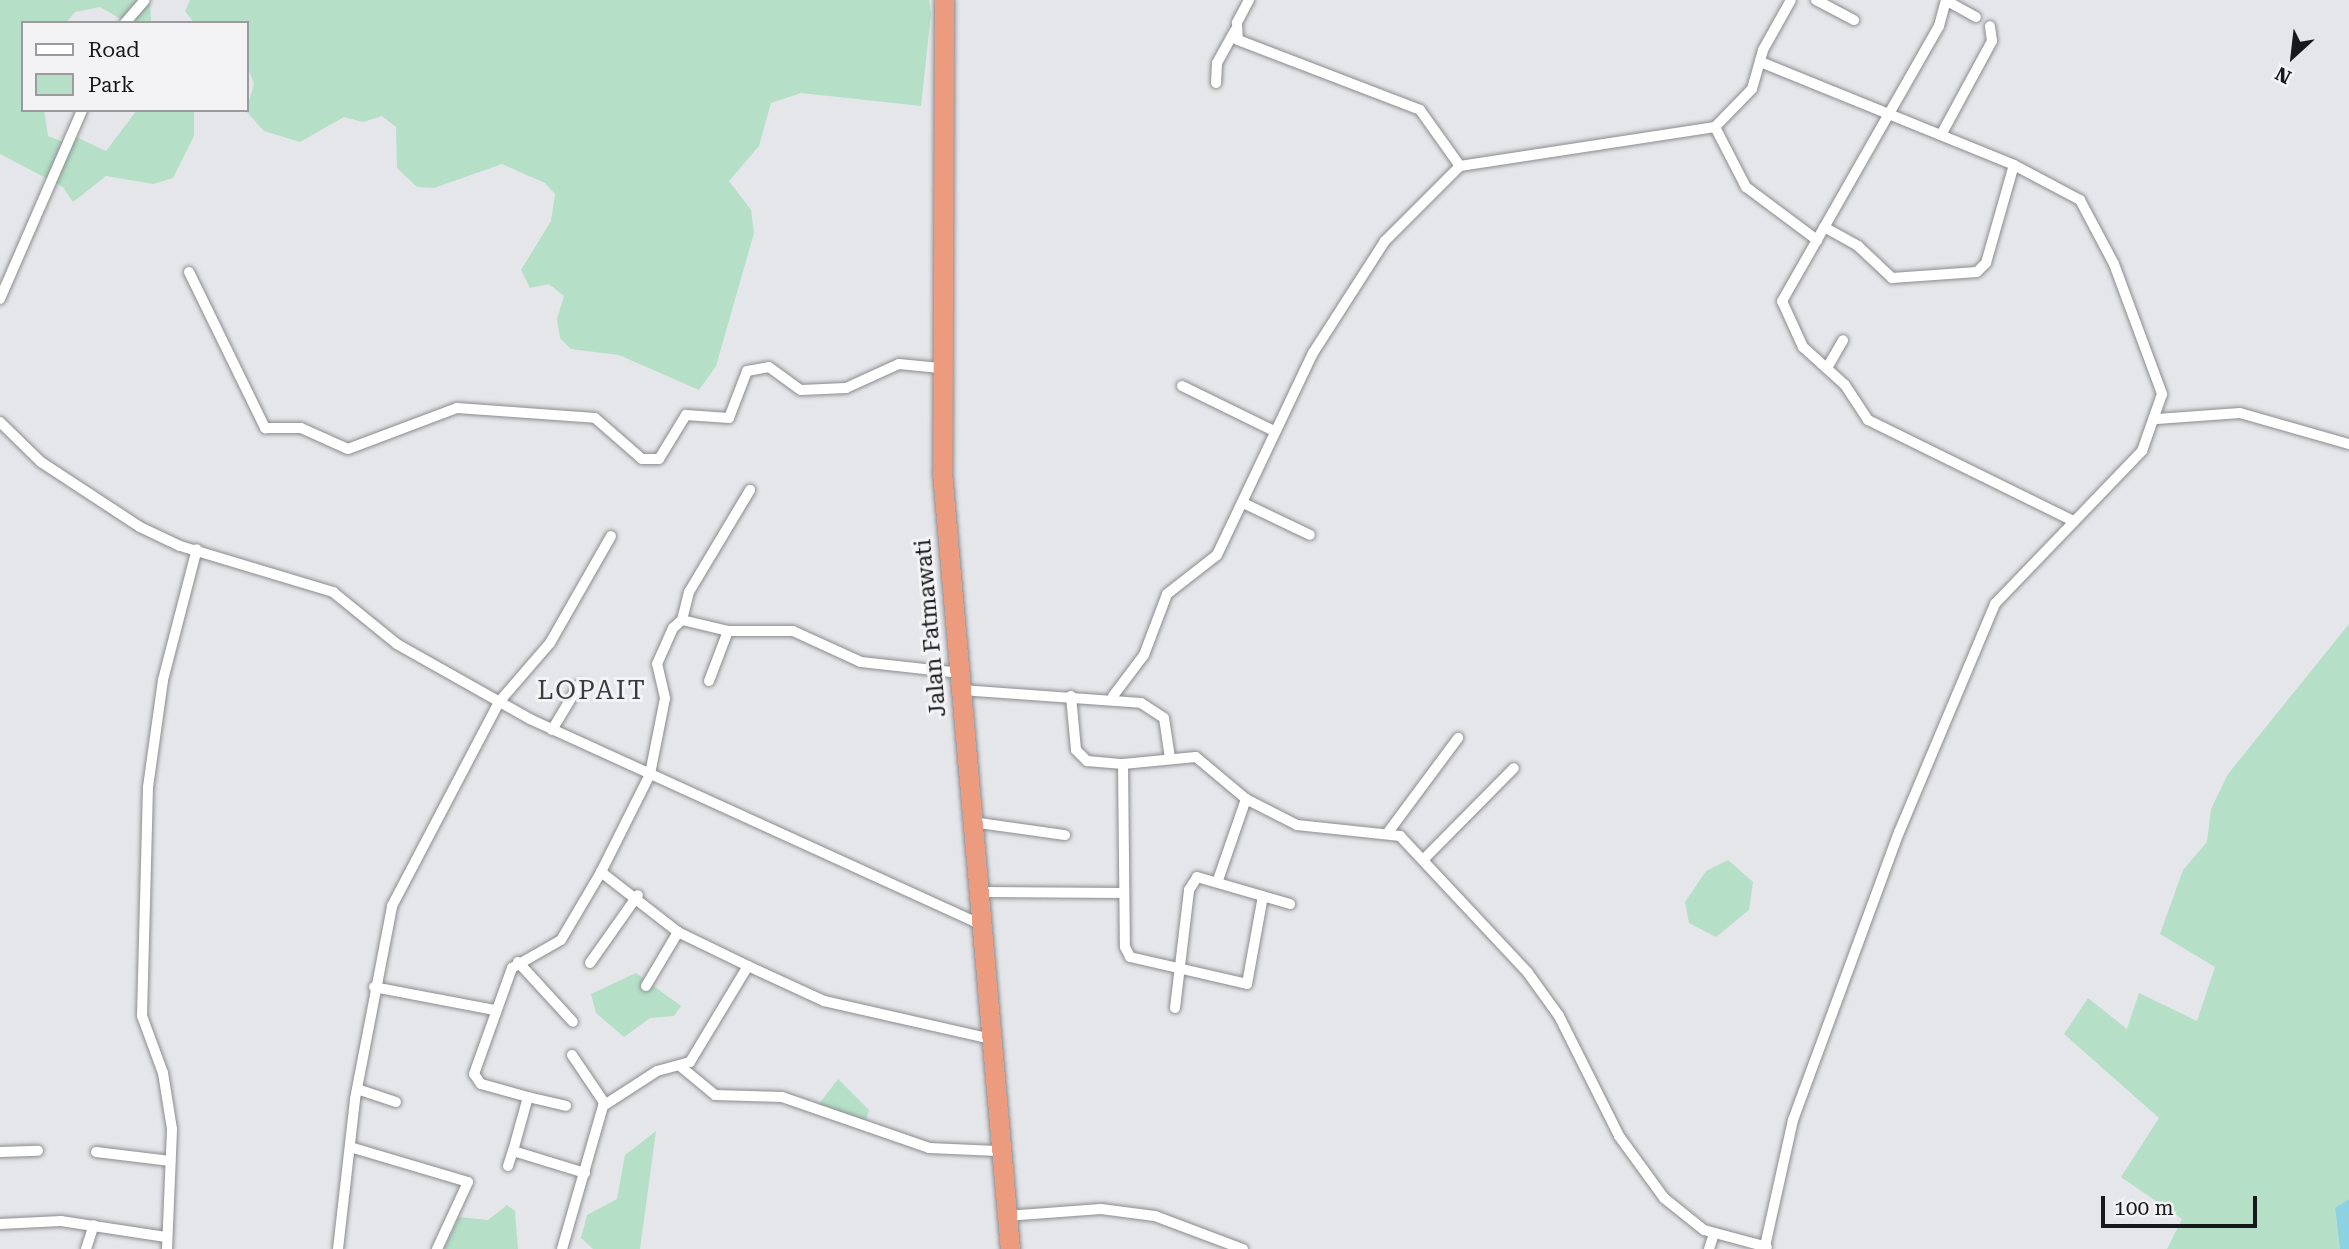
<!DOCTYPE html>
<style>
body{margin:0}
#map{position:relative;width:2349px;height:1249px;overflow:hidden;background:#e5e6e9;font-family:"Roboto Serif",serif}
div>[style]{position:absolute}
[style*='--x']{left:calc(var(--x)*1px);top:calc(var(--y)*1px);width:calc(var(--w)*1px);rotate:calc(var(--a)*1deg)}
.green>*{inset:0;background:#b5dfc7}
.water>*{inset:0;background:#8cd2e0}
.roads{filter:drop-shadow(0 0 2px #8b8c8f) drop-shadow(0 0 2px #8b8c8f)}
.street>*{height:10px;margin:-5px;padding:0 5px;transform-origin:5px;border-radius:5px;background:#fff}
.highway>*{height:19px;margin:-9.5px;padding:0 9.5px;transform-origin:9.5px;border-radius:9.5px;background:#ed9b7f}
span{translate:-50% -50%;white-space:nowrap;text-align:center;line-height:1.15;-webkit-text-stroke:6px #f3f3f6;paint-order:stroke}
.street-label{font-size:23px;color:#171819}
.quarter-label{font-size:26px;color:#3a3b3d;letter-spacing:2px}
.legend{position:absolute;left:21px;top:21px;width:228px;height:91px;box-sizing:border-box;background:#f3f3f6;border:2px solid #9b9b9e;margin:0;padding:9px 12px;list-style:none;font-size:21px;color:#171819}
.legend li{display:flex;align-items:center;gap:14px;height:35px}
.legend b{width:35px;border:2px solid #9b9b9e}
.north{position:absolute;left:2258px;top:21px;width:70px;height:70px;-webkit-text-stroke:5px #f3f3f6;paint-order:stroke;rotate:207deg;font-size:19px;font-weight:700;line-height:28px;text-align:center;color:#171819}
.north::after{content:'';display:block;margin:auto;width:24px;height:32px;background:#171819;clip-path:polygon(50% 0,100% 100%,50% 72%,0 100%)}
.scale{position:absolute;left:2101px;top:1196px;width:156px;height:32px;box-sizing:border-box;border:4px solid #171819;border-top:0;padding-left:9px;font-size:21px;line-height:24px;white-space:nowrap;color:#171819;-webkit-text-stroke:5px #f3f3f6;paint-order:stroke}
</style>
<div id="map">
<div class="green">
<div style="clip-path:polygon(0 0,150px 0,151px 23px,128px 23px,100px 7px,75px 12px,66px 23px,23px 23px,23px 110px,44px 110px,48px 136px,71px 145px,76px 137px,106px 151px,137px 110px,194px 110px,194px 136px,173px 178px,153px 184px,106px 176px,73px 202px,63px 187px,0 154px)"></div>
<div style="clip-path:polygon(190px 0,929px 0,931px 14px,921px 106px,801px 93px,771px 103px,759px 146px,729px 181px,751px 210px,754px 233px,716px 366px,699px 390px,619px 355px,571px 349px,560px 338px,557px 319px,564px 296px,549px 284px,530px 288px,521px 270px,551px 221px,555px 194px,545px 183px,502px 164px,434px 188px,417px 187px,397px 168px,396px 127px,382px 116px,363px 122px,344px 117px,300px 142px,264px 131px,246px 111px,254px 84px,247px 65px,247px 23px,194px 23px,185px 11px)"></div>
<div style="clip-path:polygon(2349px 624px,2349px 1199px,2335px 1209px,2340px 1249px,2167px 1249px,2182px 1219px,2121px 1177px,2159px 1118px,2064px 1034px,2088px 998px,2127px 1029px,2139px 993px,2197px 1021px,2215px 967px,2160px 934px,2183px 870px,2207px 842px,2211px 809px,2228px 774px)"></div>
<div style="clip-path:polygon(1728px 860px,1753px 882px,1749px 910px,1716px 937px,1689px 923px,1685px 902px,1706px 871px)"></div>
<div style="clip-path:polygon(636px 973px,681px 1006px,674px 1016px,650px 1018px,624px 1037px,596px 1013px,591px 994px)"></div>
<div style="clip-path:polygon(838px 1079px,869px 1110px,864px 1127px,816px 1108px)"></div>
<div style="clip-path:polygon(656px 1131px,640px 1249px,593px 1249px,581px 1238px,587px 1215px,617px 1199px,625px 1155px)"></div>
<div style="clip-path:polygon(507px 1205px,515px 1211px,518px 1249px,444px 1249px,459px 1217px,488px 1220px)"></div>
</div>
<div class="water">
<div style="clip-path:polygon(2349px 1199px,2349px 1249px,2340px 1249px,2335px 1208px)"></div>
</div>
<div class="roads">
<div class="street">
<div style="--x:1249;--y:0;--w:26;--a:118"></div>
<div style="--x:1237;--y:23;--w:17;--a:87"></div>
<div style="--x:1238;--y:40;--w:195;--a:21"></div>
<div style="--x:1420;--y:110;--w:69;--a:54.5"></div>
<div style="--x:1816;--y:0;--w:43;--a:27.8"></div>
<div style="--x:1946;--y:0;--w:27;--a:105"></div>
<div style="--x:1939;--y:26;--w:317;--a:119.7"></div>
<div style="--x:1782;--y:301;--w:51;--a:65.5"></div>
<div style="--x:1803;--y:347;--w:57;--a:42.1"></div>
<div style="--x:1845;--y:385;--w:42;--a:56.7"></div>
<div style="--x:1868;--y:420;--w:229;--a:26.2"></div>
<div style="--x:1947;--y:1;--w:33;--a:29"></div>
<div style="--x:125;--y:23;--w:30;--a:-49"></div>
<div style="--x:1763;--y:63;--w:271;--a:22.1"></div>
<div style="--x:2014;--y:165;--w:75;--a:27.9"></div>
<div style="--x:2080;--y:200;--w:72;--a:62"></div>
<div style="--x:2114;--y:264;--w:139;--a:69.7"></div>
<div style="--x:2162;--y:394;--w:60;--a:109.3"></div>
<div style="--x:2142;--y:451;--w:212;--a:133.9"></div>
<div style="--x:1995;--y:604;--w:247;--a:112.8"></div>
<div style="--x:1899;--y:832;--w:307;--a:110.2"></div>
<div style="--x:1793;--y:1120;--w:125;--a:102.5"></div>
<div style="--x:1216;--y:83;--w:20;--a:-87"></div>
<div style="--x:1217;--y:63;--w:37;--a:-61"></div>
<div style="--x:1715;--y:127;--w:68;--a:62.7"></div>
<div style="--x:1746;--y:187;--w:89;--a:36.7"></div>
<div style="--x:1941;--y:135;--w:107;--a:-61.5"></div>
<div style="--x:1992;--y:41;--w:15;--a:-98"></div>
<div style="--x:1824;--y:227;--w:39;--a:29"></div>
<div style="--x:1858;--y:246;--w:47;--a:43.3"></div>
<div style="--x:1892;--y:278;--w:85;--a:-4"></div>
<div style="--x:1977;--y:272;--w:13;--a:-45"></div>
<div style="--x:1986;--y:263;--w:102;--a:-74.1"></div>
<div style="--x:189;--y:272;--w:174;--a:64"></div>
<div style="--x:265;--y:428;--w:36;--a:0"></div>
<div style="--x:301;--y:428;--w:51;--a:24.1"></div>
<div style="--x:348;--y:449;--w:116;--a:-20.6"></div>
<div style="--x:457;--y:408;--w:138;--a:4.1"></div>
<div style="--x:595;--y:418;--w:62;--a:41.1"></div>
<div style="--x:642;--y:459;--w:17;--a:0"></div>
<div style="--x:659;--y:459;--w:52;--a:-58.5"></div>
<div style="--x:686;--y:415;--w:43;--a:4"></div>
<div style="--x:729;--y:418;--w:50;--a:-69"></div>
<div style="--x:747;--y:371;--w:22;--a:-10"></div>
<div style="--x:769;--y:367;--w:39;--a:36"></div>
<div style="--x:801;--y:390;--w:45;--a:-2.5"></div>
<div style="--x:846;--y:388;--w:58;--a:-24.4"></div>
<div style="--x:899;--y:364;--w:41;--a:5.6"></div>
<div style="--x:0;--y:299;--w:206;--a:-66.5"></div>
<div style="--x:1827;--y:368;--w:32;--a:-60"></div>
<div style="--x:1182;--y:386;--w:102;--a:26.1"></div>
<div style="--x:2157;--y:419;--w:83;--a:-4.1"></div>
<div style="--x:2240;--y:413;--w:113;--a:15.9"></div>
<div style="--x:0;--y:422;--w:57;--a:44.3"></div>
<div style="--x:41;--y:462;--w:118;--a:33.3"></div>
<div style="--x:140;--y:527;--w:44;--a:25.4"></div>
<div style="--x:180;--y:546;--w:160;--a:16.7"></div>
<div style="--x:333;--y:592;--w:82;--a:39.1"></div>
<div style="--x:397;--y:644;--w:153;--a:29.4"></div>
<div style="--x:530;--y:719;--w:496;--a:24.5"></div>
<div style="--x:1243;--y:503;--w:74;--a:25.5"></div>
<div style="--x:682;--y:620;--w:29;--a:-76"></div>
<div style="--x:689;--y:592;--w:119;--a:-59.1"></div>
<div style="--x:709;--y:681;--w:53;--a:-69.2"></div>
<div style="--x:961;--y:690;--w:180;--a:4.1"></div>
<div style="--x:1141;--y:703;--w:27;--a:33"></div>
<div style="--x:1164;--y:718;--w:40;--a:81.5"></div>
<div style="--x:1071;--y:696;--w:54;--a:84.7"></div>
<div style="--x:1076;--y:750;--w:16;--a:45"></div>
<div style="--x:1087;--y:761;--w:36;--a:5"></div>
<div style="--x:1123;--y:764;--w:73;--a:-5.5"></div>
<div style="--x:1196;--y:757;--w:65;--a:40"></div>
<div style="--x:1246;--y:799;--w:57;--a:27"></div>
<div style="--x:1297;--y:825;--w:104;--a:6.1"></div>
<div style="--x:1400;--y:836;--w:187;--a:46.9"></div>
<div style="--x:1528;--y:973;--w:53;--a:54.2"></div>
<div style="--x:1559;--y:1016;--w:134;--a:63.4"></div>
<div style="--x:1619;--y:1136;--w:77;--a:54"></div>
<div style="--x:1664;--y:1198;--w:51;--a:38.7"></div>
<div style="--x:1704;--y:1230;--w:65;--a:15.1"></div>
<div style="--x:1113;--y:696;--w:51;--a:-52.9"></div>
<div style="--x:1144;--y:655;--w:65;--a:-69.3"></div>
<div style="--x:1167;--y:594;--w:63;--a:-38"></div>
<div style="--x:1217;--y:555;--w:224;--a:-64.6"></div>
<div style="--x:1313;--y:353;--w:133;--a:-57.3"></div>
<div style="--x:1385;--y:241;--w:106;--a:-45"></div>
<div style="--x:1460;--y:166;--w:258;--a:-8.7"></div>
<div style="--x:1715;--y:127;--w:53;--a:-45.8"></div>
<div style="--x:1752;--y:89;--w:41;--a:-74.2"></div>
<div style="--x:1763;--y:50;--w:57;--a:-60.8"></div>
<div style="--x:552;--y:730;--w:52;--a:-59"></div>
<div style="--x:1123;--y:764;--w:183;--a:89.4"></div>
<div style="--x:1125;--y:947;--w:11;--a:63"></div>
<div style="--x:1130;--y:957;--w:120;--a:13"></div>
<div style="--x:1247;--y:984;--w:89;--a:-79.7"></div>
<div style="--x:972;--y:822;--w:94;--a:8"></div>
<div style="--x:1389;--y:831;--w:116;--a:-53.4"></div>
<div style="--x:1423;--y:860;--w:129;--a:-45.3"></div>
<div style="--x:1218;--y:880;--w:86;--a:-70.9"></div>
<div style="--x:981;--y:892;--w:143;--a:0.4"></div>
<div style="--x:518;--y:962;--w:81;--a:47.5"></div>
<div style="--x:590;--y:963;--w:83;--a:-54.8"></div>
<div style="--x:748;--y:966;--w:78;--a:-154.1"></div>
<div style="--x:678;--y:932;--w:98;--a:-142.1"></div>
<div style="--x:601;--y:872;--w:110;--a:-63.4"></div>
<div style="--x:650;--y:774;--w:77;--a:-78.8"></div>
<div style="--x:665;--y:698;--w:35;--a:-103"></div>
<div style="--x:657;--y:664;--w:39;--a:-66"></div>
<div style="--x:673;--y:628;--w:12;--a:-42"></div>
<div style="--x:682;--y:620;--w:47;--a:13.4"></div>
<div style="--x:728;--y:631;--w:65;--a:0"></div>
<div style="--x:793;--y:631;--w:75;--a:24.5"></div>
<div style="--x:861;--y:662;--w:100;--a:6.3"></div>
<div style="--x:646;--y:986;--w:63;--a:-59.3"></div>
<div style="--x:374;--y:987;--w:123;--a:10.8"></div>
<div style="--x:1175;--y:1008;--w:119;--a:-83.2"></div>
<div style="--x:1189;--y:890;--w:15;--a:-58"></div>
<div style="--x:1197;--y:877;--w:97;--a:16.2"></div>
<div style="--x:572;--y:1055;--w:59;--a:56"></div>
<div style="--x:680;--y:1066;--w:45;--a:39.6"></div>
<div style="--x:715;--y:1095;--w:67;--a:1.7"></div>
<div style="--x:782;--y:1097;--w:156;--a:19.1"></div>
<div style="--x:929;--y:1148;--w:68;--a:2.5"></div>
<div style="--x:357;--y:1089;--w:41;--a:18.4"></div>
<div style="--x:528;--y:1097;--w:39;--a:13"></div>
<div style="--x:350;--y:1147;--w:123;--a:16.5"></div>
<div style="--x:468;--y:1182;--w:74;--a:114.8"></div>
<div style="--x:0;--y:1152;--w:38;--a:-2"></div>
<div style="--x:96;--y:1152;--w:75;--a:6.9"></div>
<div style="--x:508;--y:1166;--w:16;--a:-72"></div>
<div style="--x:585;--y:1173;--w:75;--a:-163"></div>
<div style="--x:513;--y:1151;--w:56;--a:-74.5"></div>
<div style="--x:528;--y:1097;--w:49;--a:-164.5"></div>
<div style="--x:481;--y:1084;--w:12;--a:-125"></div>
<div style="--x:474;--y:1074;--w:113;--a:-70.3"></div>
<div style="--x:512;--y:968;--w:56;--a:-29.7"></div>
<div style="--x:561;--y:940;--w:79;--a:-59.5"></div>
<div style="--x:1006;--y:1216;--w:95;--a:-4.2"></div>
<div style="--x:1101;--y:1209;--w:54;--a:7.4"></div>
<div style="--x:1155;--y:1216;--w:94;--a:20.6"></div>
<div style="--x:0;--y:1224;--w:61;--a:-2.8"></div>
<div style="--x:61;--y:1221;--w:106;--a:8.7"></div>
<div style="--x:86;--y:1249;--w:25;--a:-72"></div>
<div style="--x:167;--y:1249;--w:120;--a:-87.6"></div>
<div style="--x:172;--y:1129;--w:57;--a:-99.1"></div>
<div style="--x:163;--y:1073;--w:61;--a:-110.2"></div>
<div style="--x:142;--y:1016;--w:229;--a:-88.5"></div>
<div style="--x:148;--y:787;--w:108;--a:-82"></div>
<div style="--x:163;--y:680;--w:135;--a:-75.5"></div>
<div style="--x:338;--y:1249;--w:151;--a:-83.5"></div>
<div style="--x:355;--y:1099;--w:197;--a:-79.1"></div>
<div style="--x:392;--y:906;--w:230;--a:-62.3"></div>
<div style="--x:499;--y:702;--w:78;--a:-49.2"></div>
<div style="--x:550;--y:643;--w:123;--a:-60.3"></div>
<div style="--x:562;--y:1249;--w:149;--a:-74"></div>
<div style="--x:603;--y:1106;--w:64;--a:-32.9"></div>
<div style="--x:657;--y:1071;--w:34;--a:-15"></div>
<div style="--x:690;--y:1062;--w:112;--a:-58.9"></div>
<div style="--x:748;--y:966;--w:84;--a:24.7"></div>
<div style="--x:824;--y:1001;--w:171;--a:12.8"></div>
<div style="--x:1709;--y:1249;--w:16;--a:-72"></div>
</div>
<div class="highway">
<div style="--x:944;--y:0;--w:472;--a:90.2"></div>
<div style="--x:942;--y:472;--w:780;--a:85"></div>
</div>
</div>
<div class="street-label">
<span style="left:931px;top:628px;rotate:-95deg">Jalan Fatmawati</span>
</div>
<div class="quarter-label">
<span style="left:592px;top:691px">LOPAIT</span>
</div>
<ul class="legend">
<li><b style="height:9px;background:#fff"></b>Road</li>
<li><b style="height:19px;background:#b5dfc7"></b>Park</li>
</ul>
<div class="north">N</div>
<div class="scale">100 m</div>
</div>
